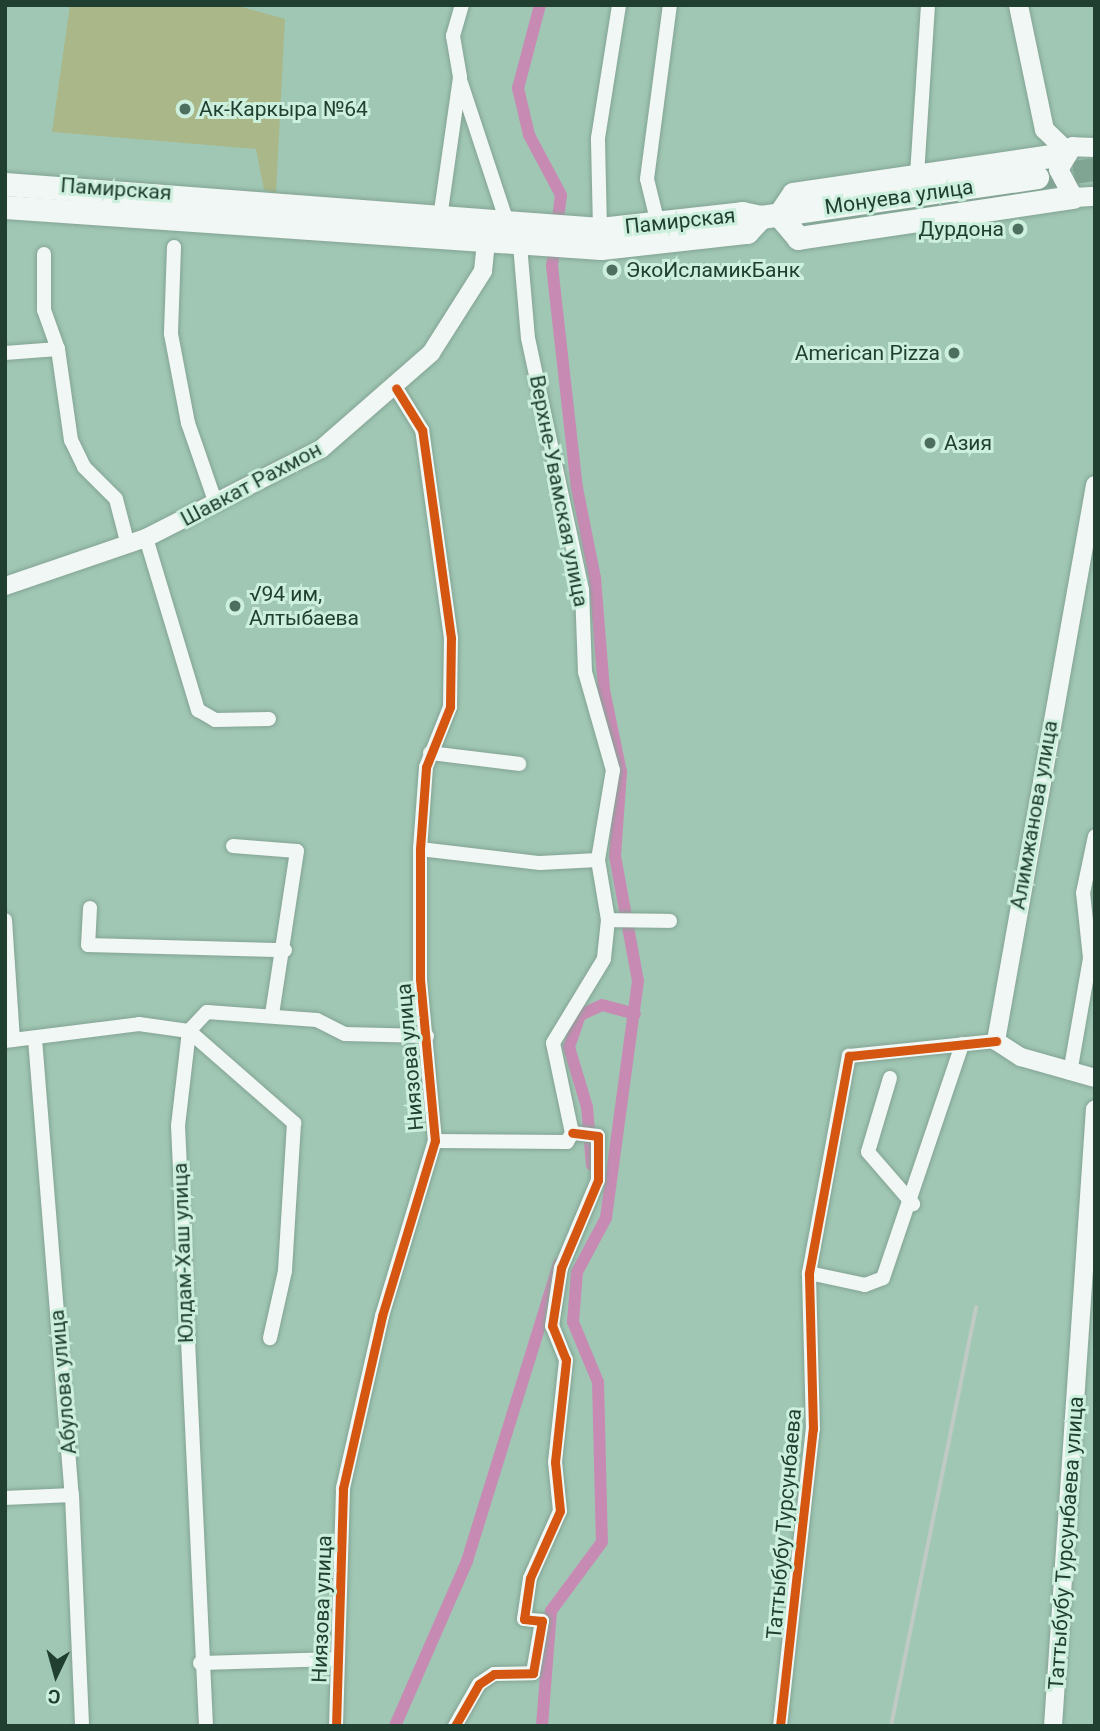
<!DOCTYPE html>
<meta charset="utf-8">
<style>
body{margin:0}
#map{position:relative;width:1100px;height:1731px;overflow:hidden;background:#a0c7b4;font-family:Roboto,sans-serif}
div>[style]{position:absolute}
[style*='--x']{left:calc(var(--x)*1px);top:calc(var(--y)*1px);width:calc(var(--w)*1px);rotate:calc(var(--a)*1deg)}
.green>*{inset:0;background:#a9b789}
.canal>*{height:12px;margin:-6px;padding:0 6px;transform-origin:6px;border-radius:6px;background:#c78bb3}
.primary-tunnel>*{height:23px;margin-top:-11.5px;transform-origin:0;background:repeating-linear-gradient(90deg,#80a593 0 23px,transparent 0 34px)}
.roads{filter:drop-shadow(0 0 2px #83a394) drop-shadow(0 0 2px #83a394)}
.minor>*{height:14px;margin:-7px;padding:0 7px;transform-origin:7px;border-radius:7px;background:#f1f7f4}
.tertiary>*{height:18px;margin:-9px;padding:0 9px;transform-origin:9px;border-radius:9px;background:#f1f7f4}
.secondary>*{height:19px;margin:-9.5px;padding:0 9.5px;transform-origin:9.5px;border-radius:9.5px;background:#f1f7f4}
.primary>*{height:23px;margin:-11.5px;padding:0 11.5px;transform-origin:11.5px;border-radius:11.5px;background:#f1f7f4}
.rail>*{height:3.5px;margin:-1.75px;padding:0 1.75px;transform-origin:1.75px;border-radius:1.75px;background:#becac3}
.cycleway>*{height:9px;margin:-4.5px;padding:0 4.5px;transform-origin:4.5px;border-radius:4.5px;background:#d45610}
.dots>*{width:19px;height:19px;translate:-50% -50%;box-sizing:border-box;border:4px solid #ccf0dd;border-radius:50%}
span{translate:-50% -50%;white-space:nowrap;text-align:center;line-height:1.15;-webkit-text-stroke:6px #ccf0dd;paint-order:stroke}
.poi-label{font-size:21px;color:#213f31}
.left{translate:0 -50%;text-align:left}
.right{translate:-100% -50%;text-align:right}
.street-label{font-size:21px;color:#213f31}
.frame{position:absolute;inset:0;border:7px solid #213f31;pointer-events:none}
.north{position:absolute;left:21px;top:1640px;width:70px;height:70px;-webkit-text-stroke:5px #ccf0dd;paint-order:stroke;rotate:185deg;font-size:19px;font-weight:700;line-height:28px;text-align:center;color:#213f31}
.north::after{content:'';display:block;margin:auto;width:24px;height:32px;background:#213f31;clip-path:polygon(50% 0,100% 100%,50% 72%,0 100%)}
</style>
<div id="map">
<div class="green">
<div style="clip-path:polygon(70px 5px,235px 5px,285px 19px,276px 193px,264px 190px,256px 149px,52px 132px)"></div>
</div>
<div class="canal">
<div style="--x:540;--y:5;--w:86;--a:104.8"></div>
<div style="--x:518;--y:88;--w:48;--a:76.8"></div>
<div style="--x:529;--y:135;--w:68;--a:61.9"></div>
<div style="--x:561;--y:195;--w:72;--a:97.2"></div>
<div style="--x:552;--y:266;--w:223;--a:83.6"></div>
<div style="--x:577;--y:488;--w:92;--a:78.7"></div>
<div style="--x:595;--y:578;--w:112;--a:85.4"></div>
<div style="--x:604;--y:690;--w:84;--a:78.3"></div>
<div style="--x:621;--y:772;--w:84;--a:94.1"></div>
<div style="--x:615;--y:856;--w:127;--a:79.6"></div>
<div style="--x:638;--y:981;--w:239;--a:97.7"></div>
<div style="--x:606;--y:1218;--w:61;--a:118.2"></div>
<div style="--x:577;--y:1272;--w:50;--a:94.6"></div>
<div style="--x:573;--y:1322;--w:65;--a:67.4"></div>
<div style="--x:598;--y:1382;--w:160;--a:88.6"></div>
<div style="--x:602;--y:1542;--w:86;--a:126.5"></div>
<div style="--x:551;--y:1611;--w:115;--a:94.5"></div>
<div style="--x:592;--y:1165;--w:58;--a:-94.9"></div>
<div style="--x:587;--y:1107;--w:63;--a:-106.7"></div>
<div style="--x:569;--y:1047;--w:34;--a:-71"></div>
<div style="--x:580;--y:1015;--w:24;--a:-24"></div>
<div style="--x:602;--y:1005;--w:34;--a:15"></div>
<div style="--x:395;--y:1726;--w:180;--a:-66.4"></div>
<div style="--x:467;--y:1561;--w:312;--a:-72.8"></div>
</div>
<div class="primary-tunnel">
<div style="--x:1040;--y:177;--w:56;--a:-8.3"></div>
</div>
<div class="roads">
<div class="minor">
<div style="--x:460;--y:80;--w:153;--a:71.7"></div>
<div style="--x:917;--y:175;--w:170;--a:-86.3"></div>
<div style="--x:440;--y:218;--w:142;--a:-81.9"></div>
<div style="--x:460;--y:77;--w:42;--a:-99.7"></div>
<div style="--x:453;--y:36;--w:32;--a:-74"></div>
<div style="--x:658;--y:224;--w:46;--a:-103.7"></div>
<div style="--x:647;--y:179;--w:176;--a:-82.5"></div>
<div style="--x:600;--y:229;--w:91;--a:-91.3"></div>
<div style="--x:598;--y:138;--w:135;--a:-81"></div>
<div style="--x:520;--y:245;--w:93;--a:85.1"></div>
<div style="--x:528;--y:338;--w:258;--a:77.9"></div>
<div style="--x:582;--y:590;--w:82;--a:87.9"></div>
<div style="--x:585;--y:672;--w:102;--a:74.1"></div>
<div style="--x:613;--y:770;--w:91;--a:99.5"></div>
<div style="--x:598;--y:860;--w:61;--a:80.5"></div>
<div style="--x:608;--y:920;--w:39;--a:96"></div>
<div style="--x:604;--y:959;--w:98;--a:121.3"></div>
<div style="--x:553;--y:1043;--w:92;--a:78.1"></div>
<div style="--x:174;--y:247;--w:87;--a:92"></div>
<div style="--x:171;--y:334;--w:91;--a:79.2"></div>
<div style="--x:188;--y:423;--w:86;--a:70.9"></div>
<div style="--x:44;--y:254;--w:56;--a:90"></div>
<div style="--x:44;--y:310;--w:41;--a:70.3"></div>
<div style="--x:58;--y:349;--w:92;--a:81.9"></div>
<div style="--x:71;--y:440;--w:30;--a:64"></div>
<div style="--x:84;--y:467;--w:45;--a:45"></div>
<div style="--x:116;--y:499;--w:48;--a:75.4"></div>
<div style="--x:5;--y:353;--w:53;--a:-4.3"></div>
<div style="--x:146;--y:538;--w:180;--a:73.2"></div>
<div style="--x:198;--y:710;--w:20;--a:30"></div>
<div style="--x:215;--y:720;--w:54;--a:-1.1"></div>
<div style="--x:430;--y:753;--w:90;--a:7"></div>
<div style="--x:233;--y:846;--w:64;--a:4.5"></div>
<div style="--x:297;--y:851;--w:166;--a:98.7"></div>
<div style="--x:420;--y:849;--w:121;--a:6.7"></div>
<div style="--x:540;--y:863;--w:58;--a:-3"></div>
<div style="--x:90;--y:908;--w:37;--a:93"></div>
<div style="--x:88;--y:945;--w:197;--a:1.5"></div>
<div style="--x:5;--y:920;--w:120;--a:86.2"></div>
<div style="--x:608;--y:920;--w:62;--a:0.9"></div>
<div style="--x:35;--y:1039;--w:457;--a:85.4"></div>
<div style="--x:72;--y:1495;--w:231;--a:87.5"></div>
<div style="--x:5;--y:1041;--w:135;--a:-7.2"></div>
<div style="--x:139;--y:1024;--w:50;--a:8"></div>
<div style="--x:189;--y:1031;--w:140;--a:41.2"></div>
<div style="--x:294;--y:1123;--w:148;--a:93.5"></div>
<div style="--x:285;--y:1271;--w:69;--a:102.6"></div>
<div style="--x:1070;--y:1073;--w:117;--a:-80.1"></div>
<div style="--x:1090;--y:958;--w:65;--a:-96.1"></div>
<div style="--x:1083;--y:893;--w:58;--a:-78.1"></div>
<div style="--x:890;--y:1078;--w:77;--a:106.6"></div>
<div style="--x:868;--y:1152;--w:69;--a:49.1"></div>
<div style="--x:435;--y:1141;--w:132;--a:0.4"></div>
<div style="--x:567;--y:1142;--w:10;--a:-61"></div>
<div style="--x:809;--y:1273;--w:57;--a:12.1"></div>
<div style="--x:865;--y:1285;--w:19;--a:-21"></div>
<div style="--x:883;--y:1278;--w:247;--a:-71.3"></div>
<div style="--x:5;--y:1498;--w:67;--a:-2.6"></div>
<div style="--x:200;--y:1663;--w:138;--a:-1.7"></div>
<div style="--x:206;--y:1726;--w:601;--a:-92.67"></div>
<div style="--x:178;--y:1126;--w:96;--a:-83.4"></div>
<div style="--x:189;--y:1031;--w:26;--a:-47"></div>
<div style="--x:207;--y:1012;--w:110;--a:4.2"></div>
<div style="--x:317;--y:1020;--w:31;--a:27"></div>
<div style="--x:345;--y:1034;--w:82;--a:1.4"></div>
<div style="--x:336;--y:1726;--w:238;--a:-88.3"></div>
<div style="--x:343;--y:1488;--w:176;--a:-77.2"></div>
<div style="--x:382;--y:1316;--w:183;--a:-73.2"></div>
<div style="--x:435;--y:1141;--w:163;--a:-95.3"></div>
<div style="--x:420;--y:979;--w:130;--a:-90"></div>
<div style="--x:420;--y:849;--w:82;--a:-85.8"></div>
<div style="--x:426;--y:767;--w:65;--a:-68.2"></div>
<div style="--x:450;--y:707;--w:69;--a:-89.2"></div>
<div style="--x:451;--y:638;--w:210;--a:-97.9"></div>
<div style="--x:422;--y:430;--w:49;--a:-121.8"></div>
<div style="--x:455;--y:1726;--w:48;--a:-60.3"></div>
<div style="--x:479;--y:1684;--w:18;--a:-34"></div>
<div style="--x:494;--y:1674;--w:39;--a:-1"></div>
<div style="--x:533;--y:1673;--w:53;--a:-80.2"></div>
<div style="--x:542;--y:1621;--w:18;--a:-174"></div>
<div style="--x:524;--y:1619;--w:41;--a:-81.7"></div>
<div style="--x:530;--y:1578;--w:73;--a:-65.9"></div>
<div style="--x:560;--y:1511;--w:49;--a:-95.8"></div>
<div style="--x:555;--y:1462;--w:103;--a:-83.8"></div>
<div style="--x:566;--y:1360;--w:37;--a:-112"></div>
<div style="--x:552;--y:1326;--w:59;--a:-81.2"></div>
<div style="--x:561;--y:1268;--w:95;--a:-67.2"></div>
<div style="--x:598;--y:1180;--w:44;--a:-90"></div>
<div style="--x:598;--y:1136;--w:26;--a:-173"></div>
<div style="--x:780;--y:1726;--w:299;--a:-83.7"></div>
<div style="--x:813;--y:1429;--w:156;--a:-91.5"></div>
<div style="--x:809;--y:1273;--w:221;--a:-79.6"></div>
<div style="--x:849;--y:1056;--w:148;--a:-5.8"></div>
</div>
<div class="tertiary">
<div style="--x:1095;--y:485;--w:565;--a:100.1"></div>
<div style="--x:996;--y:1041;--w:30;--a:33"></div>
<div style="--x:1021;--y:1057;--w:77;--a:15.8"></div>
<div style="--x:5;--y:586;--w:149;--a:-18.8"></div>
<div style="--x:146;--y:538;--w:196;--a:-27"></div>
<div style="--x:321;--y:449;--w:146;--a:-41.1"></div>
<div style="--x:431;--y:353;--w:97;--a:-57.6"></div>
<div style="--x:483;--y:271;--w:29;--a:-84"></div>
<div style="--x:1053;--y:1726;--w:618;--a:-86.11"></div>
</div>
<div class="secondary">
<div style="--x:1018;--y:5;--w:127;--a:78.2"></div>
<div style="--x:1044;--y:129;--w:30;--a:44"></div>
<div style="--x:1095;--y:147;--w:23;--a:-178"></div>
<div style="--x:1072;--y:146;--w:27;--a:121"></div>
<div style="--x:1058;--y:169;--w:32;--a:62"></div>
<div style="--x:1073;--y:197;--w:22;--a:-3"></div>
</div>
<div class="primary">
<div style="--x:5;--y:184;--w:597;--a:4.33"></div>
<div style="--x:600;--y:229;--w:143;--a:-6.4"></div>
<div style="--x:742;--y:213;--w:19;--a:12"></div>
<div style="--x:761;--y:217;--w:279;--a:-8.2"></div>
<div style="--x:5;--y:207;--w:597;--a:3.94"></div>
<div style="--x:601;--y:248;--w:147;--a:-6.3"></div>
<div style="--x:747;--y:232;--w:21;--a:-47"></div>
<div style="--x:779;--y:215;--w:30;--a:50"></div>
<div style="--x:798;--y:238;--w:278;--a:-8.5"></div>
<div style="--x:779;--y:215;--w:25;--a:-56"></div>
<div style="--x:793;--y:194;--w:273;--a:-8.4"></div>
</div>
</div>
<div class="rail">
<div style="--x:891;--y:1726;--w:427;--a:-78.5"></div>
</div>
<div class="cycleway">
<div style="--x:336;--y:1726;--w:238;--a:-88.3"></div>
<div style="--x:343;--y:1488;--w:176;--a:-77.2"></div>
<div style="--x:382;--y:1316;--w:183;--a:-73.2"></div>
<div style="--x:435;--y:1141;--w:163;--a:-95.3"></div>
<div style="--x:420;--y:979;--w:130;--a:-90"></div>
<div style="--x:420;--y:849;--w:82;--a:-85.8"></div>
<div style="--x:426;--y:767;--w:65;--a:-68.2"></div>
<div style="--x:450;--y:707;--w:69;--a:-89.2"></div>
<div style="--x:451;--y:638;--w:210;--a:-97.9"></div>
<div style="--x:422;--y:430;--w:49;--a:-121.8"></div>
<div style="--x:455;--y:1726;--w:48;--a:-60.3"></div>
<div style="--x:479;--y:1684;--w:18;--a:-34"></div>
<div style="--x:494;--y:1674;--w:39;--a:-1"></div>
<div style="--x:533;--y:1673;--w:53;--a:-80.2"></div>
<div style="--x:542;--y:1621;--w:18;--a:-174"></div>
<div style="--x:524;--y:1619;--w:41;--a:-81.7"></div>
<div style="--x:530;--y:1578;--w:73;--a:-65.9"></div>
<div style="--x:560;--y:1511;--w:49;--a:-95.8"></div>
<div style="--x:555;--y:1462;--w:103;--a:-83.8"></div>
<div style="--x:566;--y:1360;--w:37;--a:-112"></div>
<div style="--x:552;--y:1326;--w:59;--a:-81.2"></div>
<div style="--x:561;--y:1268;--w:95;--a:-67.2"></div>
<div style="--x:598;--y:1180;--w:44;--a:-90"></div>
<div style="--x:598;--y:1136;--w:26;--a:-173"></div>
<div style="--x:780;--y:1726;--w:299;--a:-83.7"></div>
<div style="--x:813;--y:1429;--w:156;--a:-91.5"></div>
<div style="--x:809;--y:1273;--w:221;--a:-79.6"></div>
<div style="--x:849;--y:1056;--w:148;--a:-5.8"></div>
</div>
<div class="dots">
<div style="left:185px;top:109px;background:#4d6f5f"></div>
<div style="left:1018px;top:229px;background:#4d6f5f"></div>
<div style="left:612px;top:270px;background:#4d6f5f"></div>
<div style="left:954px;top:353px;background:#4d6f5f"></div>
<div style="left:930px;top:443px;background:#4d6f5f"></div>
<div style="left:235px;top:606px;background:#4d6f5f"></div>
</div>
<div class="poi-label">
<span class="left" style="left:199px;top:109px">Ак-Каркыра №64</span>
<span class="right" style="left:1004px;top:229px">Дурдона</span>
<span class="left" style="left:626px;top:270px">ЭкоИсламикБанк</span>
<span class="right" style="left:940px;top:353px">American Pizza</span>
<span class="left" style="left:944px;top:443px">Азия</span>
<span class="left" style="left:249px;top:606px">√94 им,<br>Алтыбаева</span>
</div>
<div class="street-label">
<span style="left:116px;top:189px;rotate:4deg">Памирская</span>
<span style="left:899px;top:197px;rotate:-8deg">Монуева улица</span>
<span style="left:680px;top:221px;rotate:-6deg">Памирская</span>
<span style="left:251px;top:484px;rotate:-28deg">Шавкат Рахмон</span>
<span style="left:559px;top:491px;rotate:79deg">Верхне-Увамская улица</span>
<span style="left:1034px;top:815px;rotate:-80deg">Алимжанова улица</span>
<span style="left:410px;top:1057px;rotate:-95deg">Ниязова улица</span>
<span style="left:183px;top:1253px;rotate:-92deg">Юлдам-Хаш улица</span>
<span style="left:63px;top:1382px;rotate:-95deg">Абулова улица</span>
<span style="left:784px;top:1524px;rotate:-85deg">Таттыбубу Турсунбаева</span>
<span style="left:1066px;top:1543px;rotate:-86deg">Таттыбубу Турсунбаева улица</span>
<span style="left:322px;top:1609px;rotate:-88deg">Ниязова улица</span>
</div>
<div class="frame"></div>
<div class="north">С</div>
</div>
